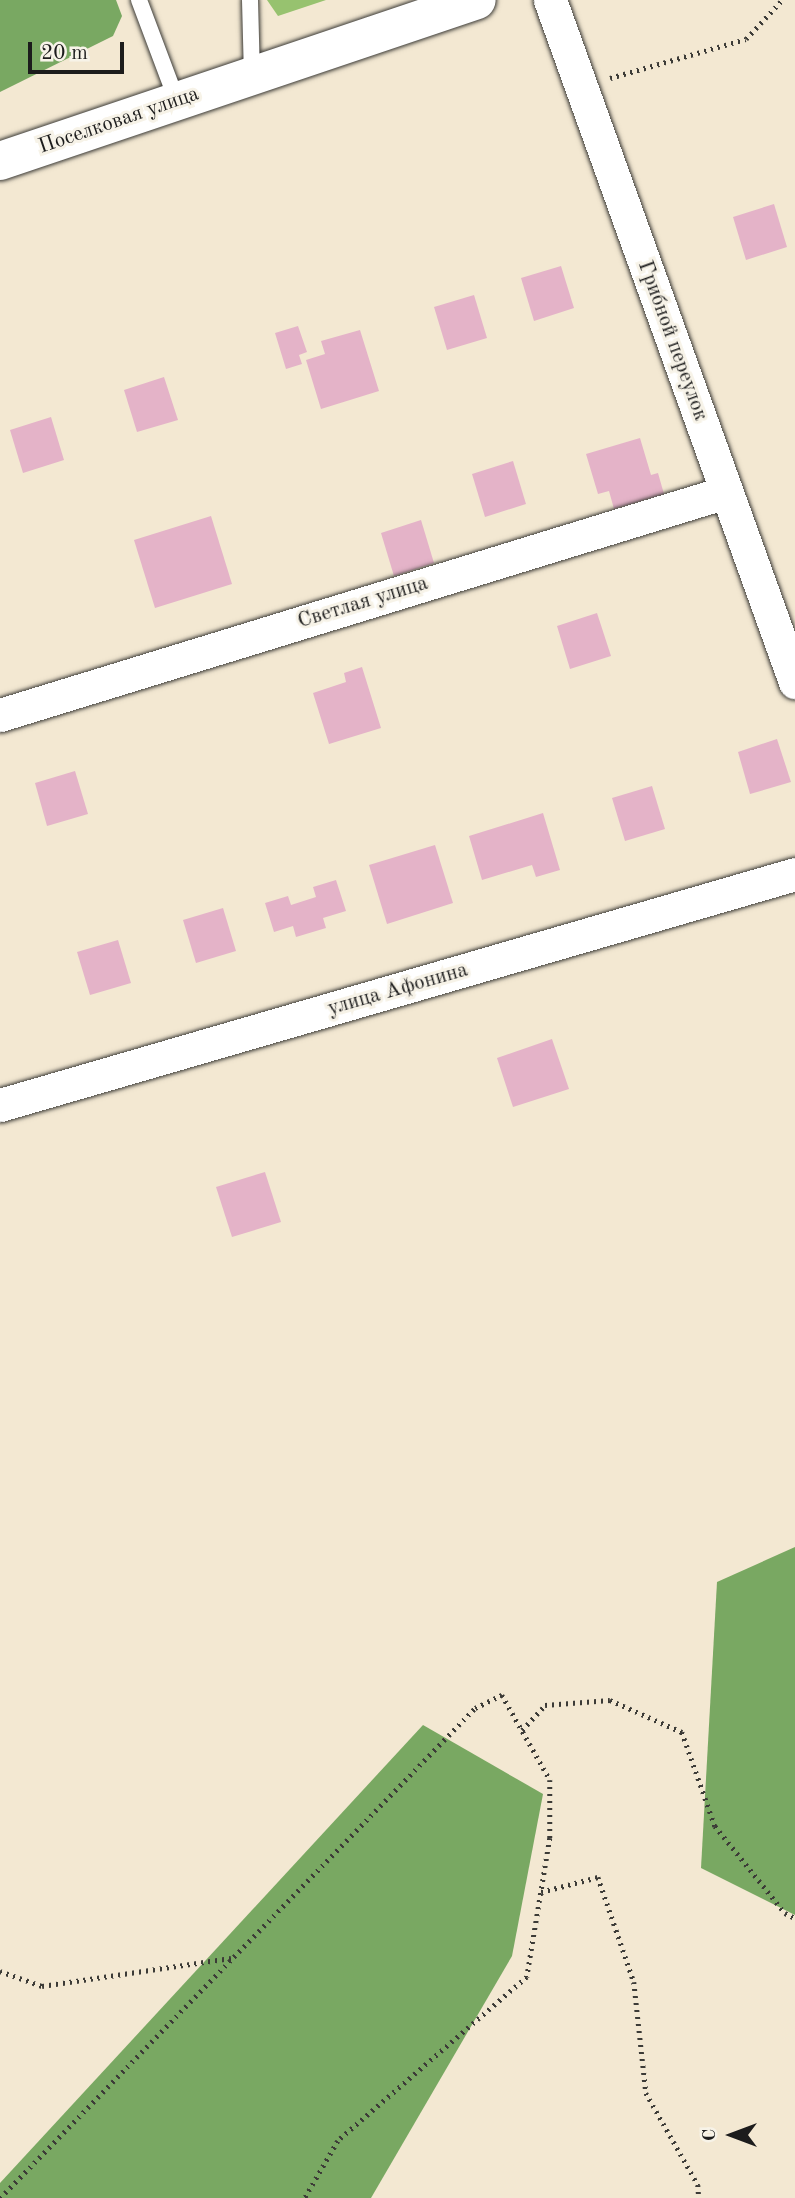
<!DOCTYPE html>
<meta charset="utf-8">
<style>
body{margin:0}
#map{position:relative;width:795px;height:2198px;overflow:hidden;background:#f3e8d2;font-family:"Old Standard TT",serif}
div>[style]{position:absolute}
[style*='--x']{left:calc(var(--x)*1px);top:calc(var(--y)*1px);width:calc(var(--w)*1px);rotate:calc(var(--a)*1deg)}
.green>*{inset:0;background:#97c26f}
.forest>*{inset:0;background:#79a862}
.building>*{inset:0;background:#e4b3c8}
.path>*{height:4.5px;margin-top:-2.25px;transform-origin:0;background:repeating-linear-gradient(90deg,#3c3b37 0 2px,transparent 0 7px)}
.roads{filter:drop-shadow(0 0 2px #3c3b37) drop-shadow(0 0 2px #3c3b37)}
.service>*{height:16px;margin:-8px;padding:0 8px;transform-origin:8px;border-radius:8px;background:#fff}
.minor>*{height:33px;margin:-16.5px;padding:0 16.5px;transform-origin:16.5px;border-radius:16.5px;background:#fff}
.trunk>*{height:38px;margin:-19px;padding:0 19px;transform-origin:19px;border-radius:19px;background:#fff}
span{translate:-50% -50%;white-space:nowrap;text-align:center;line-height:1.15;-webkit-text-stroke:6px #f7f3e8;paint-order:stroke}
.street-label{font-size:21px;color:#1c1c1c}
.north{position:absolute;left:697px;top:2100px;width:70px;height:70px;-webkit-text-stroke:5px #f7f3e8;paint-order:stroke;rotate:270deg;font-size:19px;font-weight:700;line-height:28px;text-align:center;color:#1c1c1c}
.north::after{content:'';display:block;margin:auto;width:24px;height:32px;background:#1c1c1c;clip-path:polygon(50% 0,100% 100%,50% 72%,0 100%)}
.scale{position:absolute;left:28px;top:42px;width:96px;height:32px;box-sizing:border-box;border:4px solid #1c1c1c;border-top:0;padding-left:9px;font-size:21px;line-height:24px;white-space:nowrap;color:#1c1c1c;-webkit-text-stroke:5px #f7f3e8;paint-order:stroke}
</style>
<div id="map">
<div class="green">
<div style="clip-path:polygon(267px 0,326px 0,278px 16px)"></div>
</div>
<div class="forest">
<div style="clip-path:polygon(0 0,116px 0,122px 16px,113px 36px,0 92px)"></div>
<div style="clip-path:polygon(795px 1547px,795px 1915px,701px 1868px,717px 1582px)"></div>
<div style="clip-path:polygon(423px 1725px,543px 1794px,512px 1956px,371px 2198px,0 2198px,0 2183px)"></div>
</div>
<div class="building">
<div style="clip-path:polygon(774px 204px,787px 247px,746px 260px,733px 217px)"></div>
<div style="clip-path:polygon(561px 266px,574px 308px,534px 321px,521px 278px)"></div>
<div style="clip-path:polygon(474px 295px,487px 338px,447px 350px,434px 307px)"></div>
<div style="clip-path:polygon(298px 326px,307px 352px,299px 355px,302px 364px,286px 369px,275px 333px)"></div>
<div style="clip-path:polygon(360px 330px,379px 391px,321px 409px,306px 360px,325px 354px,321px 341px)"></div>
<div style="clip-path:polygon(164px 377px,178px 420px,137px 432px,124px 390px)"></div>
<div style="clip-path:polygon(51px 417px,64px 460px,23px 473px,10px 430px)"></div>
<div style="clip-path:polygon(640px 438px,651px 475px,658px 473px,664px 494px,614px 509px,609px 491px,598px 494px,586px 454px)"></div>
<div style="clip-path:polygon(513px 461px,526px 504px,485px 517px,472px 474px)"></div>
<div style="clip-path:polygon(211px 516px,232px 584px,155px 608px,134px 540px)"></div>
<div style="clip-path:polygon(421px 520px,434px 563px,394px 576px,381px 533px)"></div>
<div style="clip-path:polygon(597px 613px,611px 656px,570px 669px,557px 626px)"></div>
<div style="clip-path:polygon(362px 667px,381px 728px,329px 744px,313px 693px,346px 682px,344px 673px)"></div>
<div style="clip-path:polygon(777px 739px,791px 782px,750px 794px,738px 752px)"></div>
<div style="clip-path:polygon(75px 771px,88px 814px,47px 826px,35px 783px)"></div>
<div style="clip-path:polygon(652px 786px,665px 829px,625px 841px,612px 798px)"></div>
<div style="clip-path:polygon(543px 813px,560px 870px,536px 877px,532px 865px,482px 880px,469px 836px)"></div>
<div style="clip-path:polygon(435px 845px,453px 903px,387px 924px,369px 865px)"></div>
<div style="clip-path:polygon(336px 880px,346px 911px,323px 918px,326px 928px,296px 937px,293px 926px,274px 932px,265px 903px,288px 896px,291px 905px,316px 897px,313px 887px)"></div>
<div style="clip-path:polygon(223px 908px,236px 951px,196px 963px,183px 920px)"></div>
<div style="clip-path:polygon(118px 940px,131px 983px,90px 995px,77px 952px)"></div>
<div style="clip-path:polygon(552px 1039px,569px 1089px,513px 1107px,497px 1058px)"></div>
<div style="clip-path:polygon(265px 1172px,281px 1222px,232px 1237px,216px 1187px)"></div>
</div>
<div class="path">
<div style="--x:610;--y:78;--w:141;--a:-16"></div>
<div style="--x:746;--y:39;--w:53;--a:-47.3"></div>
<div style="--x:522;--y:1730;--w:34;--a:-47"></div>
<div style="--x:545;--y:1705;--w:65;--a:-4.4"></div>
<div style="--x:610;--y:1700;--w:79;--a:24"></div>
<div style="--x:682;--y:1732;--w:100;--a:70.7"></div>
<div style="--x:715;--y:1826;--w:112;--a:51.2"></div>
<div style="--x:785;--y:1913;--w:11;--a:27"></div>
<div style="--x:541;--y:1892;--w:59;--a:-14.7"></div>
<div style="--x:598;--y:1877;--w:111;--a:71.1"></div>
<div style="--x:634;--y:1982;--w:112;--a:83.8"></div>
<div style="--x:646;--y:2093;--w:106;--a:60.5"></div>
<div style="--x:698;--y:2185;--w:13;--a:86"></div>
<div style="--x:0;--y:1971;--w:45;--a:19.7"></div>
<div style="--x:42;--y:1986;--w:191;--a:-8.4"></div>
<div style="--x:0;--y:2198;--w:682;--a:-45.89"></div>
<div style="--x:475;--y:1708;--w:30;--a:-26"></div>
<div style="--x:502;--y:1695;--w:98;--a:60.5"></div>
<div style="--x:550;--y:1780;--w:58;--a:90"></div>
<div style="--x:550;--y:1838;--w:141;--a:99.4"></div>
<div style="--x:527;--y:1977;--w:250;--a:139.1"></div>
<div style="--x:338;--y:2141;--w:66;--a:120.1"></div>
</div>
<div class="roads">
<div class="service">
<div style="--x:139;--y:0;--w:108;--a:69.4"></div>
<div style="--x:250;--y:0;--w:75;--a:88.5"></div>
</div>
<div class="minor">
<div style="--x:550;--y:0;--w:725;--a:70.24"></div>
<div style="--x:0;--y:715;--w:759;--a:-17.07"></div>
<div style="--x:0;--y:1105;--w:828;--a:-16.2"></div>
</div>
<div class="trunk">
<div style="--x:0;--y:161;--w:503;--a:-18.65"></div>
</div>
</div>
<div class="street-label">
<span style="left:119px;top:121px;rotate:-19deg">Поселковая улица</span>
<span style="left:672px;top:341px;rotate:70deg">Грибной переулок</span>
<span style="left:363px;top:603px;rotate:-17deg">Светлая улица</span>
<span style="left:398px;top:990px;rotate:-16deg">улица Афонина</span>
</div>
<div class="north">С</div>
<div class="scale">20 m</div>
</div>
